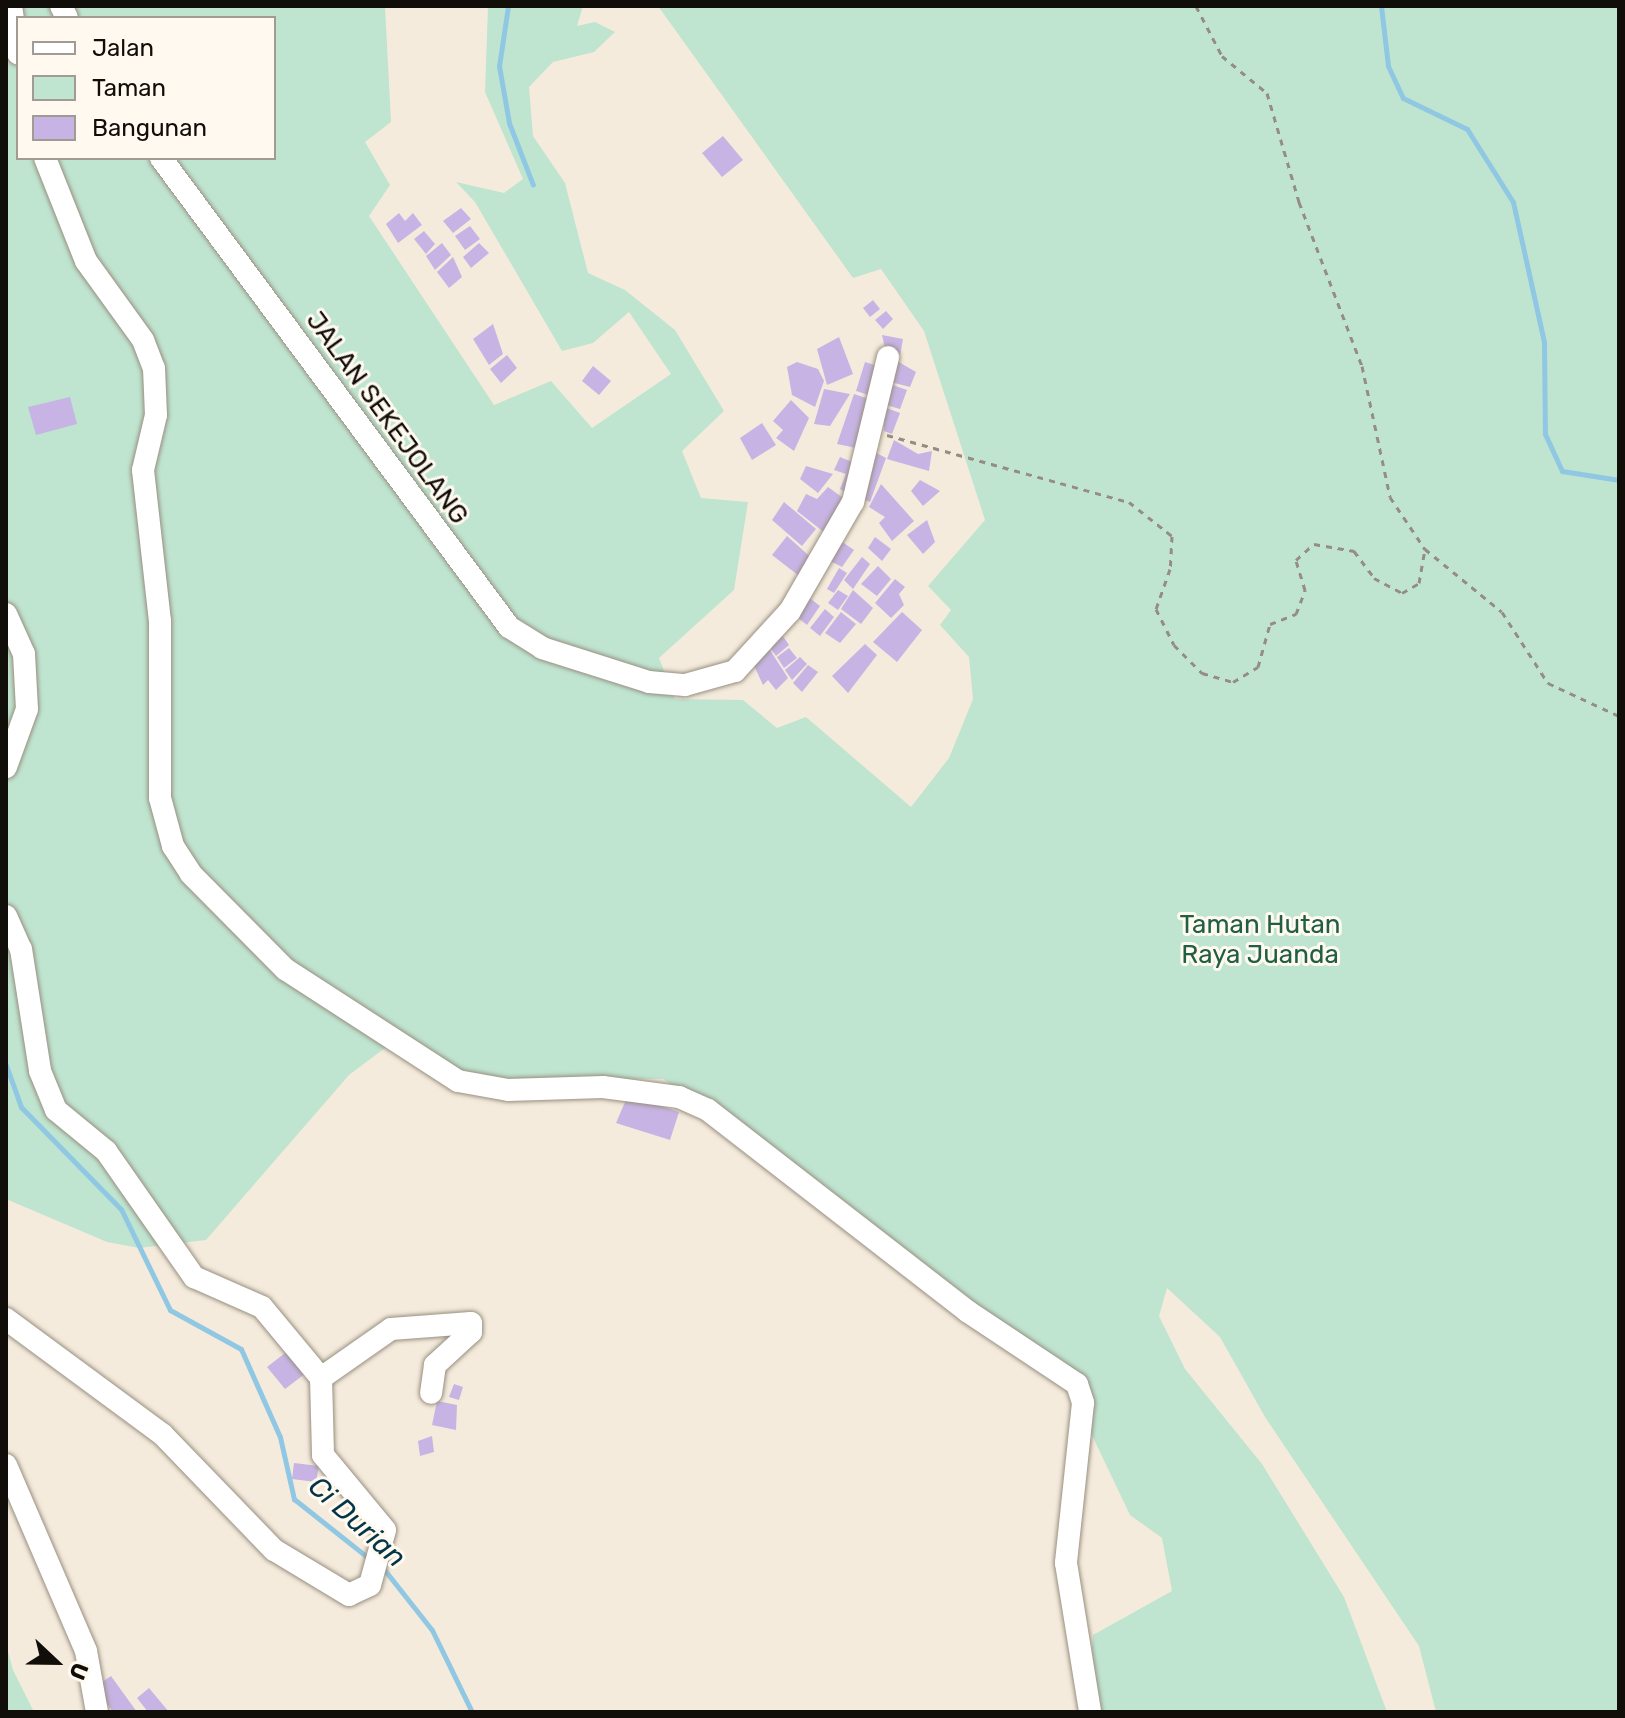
<!DOCTYPE html>
<style>
body{margin:0}
#map{position:relative;width:1625px;height:1718px;overflow:hidden;background:#f5ebdc;font-family:Rubik,sans-serif}
div>[style]{position:absolute}
[style*='--x']{left:calc(var(--x)*1px);top:calc(var(--y)*1px);width:calc(var(--w)*1px);rotate:calc(var(--a)*1deg)}
.green>*{inset:0;background:#bfe5d0}
.stream>*{height:5px;margin:-2.5px;padding:0 2.5px;transform-origin:2.5px;border-radius:2.5px;background:#90c8e3}
.building>*{inset:0;background:#c7b4e4}
.path>*{height:3px;margin-top:-1.5px;transform-origin:0;background:repeating-linear-gradient(90deg,#958d83 0 6px,transparent 0 12px)}
.roads{filter:drop-shadow(0 0 2px #988f81) drop-shadow(0 0 2px #988f81)}
.minor>*{height:22px;margin:-11px;padding:0 11px;transform-origin:11px;border-radius:11px;background:#fff}
span{translate:-50% -50%;white-space:nowrap;text-align:center;line-height:1.15;-webkit-text-stroke:6px #fff9ef;paint-order:stroke}
.street-label{font-size:26px;color:#110d08}
.park-label{font-size:26px;color:#205f43}
.water-label{font-size:28px;color:#013648;font-style:italic}
.frame{position:absolute;inset:0;border:8px solid #110d08;pointer-events:none}
.legend{position:absolute;left:16px;top:16px;width:260px;height:144px;box-sizing:border-box;background:#fff9ef;border:2px solid #a09b93;margin:0;padding:10px 14px;list-style:none;font-size:24px;color:#110d08}
.legend li{display:flex;align-items:center;gap:16px;height:40px}
.legend b{width:40px;border:2px solid #a09b93}
.north{position:absolute;left:16px;top:1622px;width:80px;height:80px;-webkit-text-stroke:6px #fff9ef;paint-order:stroke;rotate:112deg;font-size:22px;font-weight:700;line-height:32px;text-align:center;color:#110d08}
.north::after{content:'';display:block;margin:auto;width:28px;height:36px;background:#110d08;clip-path:polygon(50% 0,100% 100%,50% 72%,0 100%)}
</style>
<div id="map">
<div class="green">
<div style="clip-path:polygon(evenodd,6px 6px,385px 6px,391px 122px,365px 142px,390px 185px,369px 216px,494px 405px,551px 381px,592px 428px,671px 374px,629px 312px,593px 343px,562px 351px,475px 202px,456px 182px,504px 193px,523px 179px,485px 92px,488px 6px,583px 6px,577px 26px,595px 22px,615px 32px,594px 52px,553px 62px,529px 87px,533px 136px,565px 183px,588px 273px,625px 290px,675px 330px,724px 411px,682px 451px,701px 498px,748px 502px,734px 590px,659px 658px,675px 699px,743px 700px,777px 728px,806px 717px,911px 807px,949px 758px,973px 699px,969px 657px,940px 625px,951px 610px,928px 586px,985px 520px,924px 331px,881px 269px,853px 278px,658px 6px,1619px 6px,1619px 1712px,1436px 1712px,1419px 1646px,1265px 1417px,1220px 1337px,1167px 1288px,1159px 1316px,1185px 1369px,1262px 1464px,1344px 1597px,1387px 1712px,1096px 1712px,1088px 1701px,1093px 1635px,1172px 1591px,1162px 1538px,1130px 1515px,1068px 1385px,770px 1153px,663px 1079px,469px 1078px,397px 1039px,349px 1075px,206px 1240px,139px 1248px,107px 1242px,6px 1199px,6px 6px,18px 18px,274px 18px,274px 158px,18px 158px,18px 18px)"></div>
<div style="clip-path:polygon(6px 1644px,13px 1670px,34px 1712px,6px 1712px)"></div>
</div>
<div class="stream">
<div style="--x:508;--y:6;--w:61;--a:98.5"></div>
<div style="--x:499;--y:66;--w:58;--a:80"></div>
<div style="--x:509;--y:123;--w:66;--a:68.8"></div>
<div style="--x:1381;--y:6;--w:60;--a:83.3"></div>
<div style="--x:1388;--y:66;--w:35;--a:65"></div>
<div style="--x:1403;--y:98;--w:71;--a:25.8"></div>
<div style="--x:1467;--y:129;--w:86;--a:57.8"></div>
<div style="--x:1513;--y:202;--w:143;--a:77.5"></div>
<div style="--x:1544;--y:342;--w:92;--a:89.4"></div>
<div style="--x:1545;--y:434;--w:41;--a:65.3"></div>
<div style="--x:1562;--y:471;--w:58;--a:9"></div>
<div style="--x:6;--y:1065;--w:45;--a:70.3"></div>
<div style="--x:21;--y:1107;--w:143;--a:45.6"></div>
<div style="--x:121;--y:1209;--w:112;--a:64.1"></div>
<div style="--x:170;--y:1310;--w:81;--a:28.8"></div>
<div style="--x:241;--y:1349;--w:96;--a:66.1"></div>
<div style="--x:280;--y:1437;--w:64;--a:77.3"></div>
<div style="--x:294;--y:1499;--w:98;--a:38.4"></div>
<div style="--x:383;--y:1568;--w:79;--a:51.7"></div>
<div style="--x:432;--y:1630;--w:91;--a:64"></div>
</div>
<div class="building">
<div style="clip-path:polygon(723px 136px,743px 160px,722px 177px,702px 153px)"></div>
<div style="clip-path:polygon(461px 208px,471px 219px,453px 233px,443px 221px)"></div>
<div style="clip-path:polygon(399px 213px,405px 221px,413px 213px,422px 225px,398px 243px,386px 224px)"></div>
<div style="clip-path:polygon(470px 226px,480px 239px,465px 250px,455px 236px)"></div>
<div style="clip-path:polygon(424px 231px,435px 244px,426px 254px,414px 239px)"></div>
<div style="clip-path:polygon(442px 243px,451px 255px,435px 270px,426px 256px)"></div>
<div style="clip-path:polygon(479px 243px,489px 253px,471px 268px,463px 257px)"></div>
<div style="clip-path:polygon(453px 257px,462px 277px,449px 288px,437px 272px)"></div>
<div style="clip-path:polygon(873px 300px,880px 309px,870px 317px,863px 308px)"></div>
<div style="clip-path:polygon(886px 311px,893px 319px,883px 329px,875px 320px)"></div>
<div style="clip-path:polygon(493px 324px,503px 354px,489px 365px,473px 339px)"></div>
<div style="clip-path:polygon(882px 335px,903px 339px,900px 355px,886px 353px)"></div>
<div style="clip-path:polygon(839px 337px,853px 374px,827px 385px,817px 349px)"></div>
<div style="clip-path:polygon(507px 355px,517px 368px,501px 383px,490px 369px)"></div>
<div style="clip-path:polygon(892px 358px,916px 372px,910px 387px,883px 380px)"></div>
<div style="clip-path:polygon(797px 362px,818px 369px,824px 381px,815px 407px,792px 395px,787px 367px)"></div>
<div style="clip-path:polygon(865px 362px,881px 367px,872px 396px,856px 391px)"></div>
<div style="clip-path:polygon(593px 366px,611px 381px,599px 395px,582px 381px)"></div>
<div style="clip-path:polygon(884px 382px,907px 390px,900px 409px,876px 402px)"></div>
<div style="clip-path:polygon(824px 389px,850px 394px,830px 426px,814px 424px)"></div>
<div style="clip-path:polygon(854px 394px,875px 401px,861px 449px,837px 444px)"></div>
<div style="clip-path:polygon(70px 397px,77px 424px,36px 435px,28px 407px)"></div>
<div style="clip-path:polygon(791px 400px,809px 418px,794px 451px,776px 438px,783px 430px,773px 421px)"></div>
<div style="clip-path:polygon(884px 407px,900px 413px,892px 434px,884px 431px)"></div>
<div style="clip-path:polygon(762px 423px,776px 445px,752px 460px,740px 438px)"></div>
<div style="clip-path:polygon(894px 440px,918px 454px,932px 451px,929px 471px,887px 459px)"></div>
<div style="clip-path:polygon(871px 450px,886px 458px,870px 502px,852px 495px)"></div>
<div style="clip-path:polygon(840px 457px,857px 464px,849px 495px,840px 489px,846px 474px,834px 470px)"></div>
<div style="clip-path:polygon(806px 466px,833px 474px,818px 493px,800px 479px)"></div>
<div style="clip-path:polygon(920px 480px,940px 491px,923px 506px,911px 491px)"></div>
<div style="clip-path:polygon(881px 484px,914px 521px,892px 541px,879px 523px,885px 517px,869px 507px)"></div>
<div style="clip-path:polygon(828px 487px,850px 503px,830px 537px,797px 511px,806px 494px,817px 499px)"></div>
<div style="clip-path:polygon(784px 502px,816px 529px,802px 546px,772px 520px)"></div>
<div style="clip-path:polygon(927px 520px,935px 542px,923px 554px,907px 535px)"></div>
<div style="clip-path:polygon(787px 536px,816px 562px,803px 579px,772px 555px)"></div>
<div style="clip-path:polygon(835px 537px,854px 550px,842px 567px,822px 557px)"></div>
<div style="clip-path:polygon(875px 537px,891px 549px,882px 561px,868px 548px)"></div>
<div style="clip-path:polygon(862px 557px,870px 564px,853px 589px,844px 580px)"></div>
<div style="clip-path:polygon(878px 566px,891px 579px,877px 596px,861px 584px)"></div>
<div style="clip-path:polygon(839px 568px,847px 573px,834px 593px,827px 589px)"></div>
<div style="clip-path:polygon(895px 579px,905px 587px,899px 594px,904px 605px,891px 618px,875px 603px)"></div>
<div style="clip-path:polygon(838px 590px,848px 596px,838px 610px,828px 603px)"></div>
<div style="clip-path:polygon(853px 590px,873px 608px,861px 624px,841px 609px)"></div>
<div style="clip-path:polygon(807px 596px,820px 606px,807px 625px,793px 614px)"></div>
<div style="clip-path:polygon(825px 609px,834px 617px,820px 636px,810px 628px)"></div>
<div style="clip-path:polygon(841px 612px,856px 624px,840px 643px,825px 633px)"></div>
<div style="clip-path:polygon(902px 612px,922px 630px,897px 662px,873px 642px)"></div>
<div style="clip-path:polygon(780px 632px,789px 645px,776px 656px,766px 642px)"></div>
<div style="clip-path:polygon(865px 644px,877px 655px,848px 693px,832px 676px)"></div>
<div style="clip-path:polygon(768px 647px,788px 678px,776px 690px,768px 680px,763px 685px,752px 661px)"></div>
<div style="clip-path:polygon(789px 648px,797px 658px,784px 668px,777px 657px)"></div>
<div style="clip-path:polygon(800px 657px,807px 664px,792px 680px,785px 670px)"></div>
<div style="clip-path:polygon(808px 665px,818px 672px,802px 692px,793px 683px)"></div>
<div style="clip-path:polygon(628px 1095px,679px 1112px,670px 1140px,616px 1123px)"></div>
<div style="clip-path:polygon(289px 1350px,306px 1373px,285px 1389px,267px 1367px)"></div>
<div style="clip-path:polygon(454px 1384px,463px 1387px,459px 1400px,449px 1397px)"></div>
<div style="clip-path:polygon(437px 1401px,457px 1405px,456px 1430px,432px 1425px)"></div>
<div style="clip-path:polygon(432px 1436px,434px 1452px,420px 1456px,418px 1441px)"></div>
<div style="clip-path:polygon(294px 1463px,319px 1466px,316px 1482px,292px 1479px)"></div>
<div style="clip-path:polygon(111px 1676px,137px 1712px,113px 1712px,95px 1687px)"></div>
<div style="clip-path:polygon(149px 1688px,169px 1712px,148px 1712px,137px 1698px)"></div>
</div>
<div class="path">
<div style="--x:1196;--y:6;--w:56;--a:62.5"></div>
<div style="--x:1222;--y:56;--w:58;--a:39.4"></div>
<div style="--x:1267;--y:93;--w:114;--a:73.6"></div>
<div style="--x:1299;--y:202;--w:176;--a:69"></div>
<div style="--x:1362;--y:366;--w:134;--a:77.9"></div>
<div style="--x:1390;--y:497;--w:63;--a:56.1"></div>
<div style="--x:1425;--y:549;--w:99;--a:39.3"></div>
<div style="--x:1502;--y:612;--w:85;--a:57.1"></div>
<div style="--x:1548;--y:683;--w:78;--a:24.9"></div>
<div style="--x:887;--y:435;--w:251;--a:15.5"></div>
<div style="--x:1129;--y:502;--w:55;--a:38.3"></div>
<div style="--x:1172;--y:536;--w:33;--a:93"></div>
<div style="--x:1170;--y:569;--w:42;--a:109.3"></div>
<div style="--x:1156;--y:609;--w:40;--a:63.4"></div>
<div style="--x:1174;--y:645;--w:40;--a:45"></div>
<div style="--x:1202;--y:673;--w:32;--a:16"></div>
<div style="--x:1233;--y:682;--w:29;--a:-31"></div>
<div style="--x:1258;--y:667;--w:45;--a:-74.4"></div>
<div style="--x:1270;--y:624;--w:28;--a:-21"></div>
<div style="--x:1296;--y:614;--w:26;--a:-69"></div>
<div style="--x:1305;--y:590;--w:31;--a:-107"></div>
<div style="--x:1296;--y:560;--w:24;--a:-42"></div>
<div style="--x:1314;--y:544;--w:41;--a:9.9"></div>
<div style="--x:1354;--y:551;--w:34;--a:53"></div>
<div style="--x:1374;--y:578;--w:32;--a:28"></div>
<div style="--x:1402;--y:593;--w:20;--a:-30"></div>
<div style="--x:1419;--y:583;--w:35;--a:-80"></div>
</div>
<div class="roads">
<div class="minor">
<div style="--x:11;--y:6;--w:48;--a:81.5"></div>
<div style="--x:61;--y:6;--w:13;--a:63"></div>
<div style="--x:45;--y:158;--w:111;--a:68.3"></div>
<div style="--x:86;--y:261;--w:97;--a:54.2"></div>
<div style="--x:143;--y:340;--w:30;--a:69"></div>
<div style="--x:154;--y:368;--w:47;--a:87.6"></div>
<div style="--x:156;--y:415;--w:57;--a:103.3"></div>
<div style="--x:143;--y:470;--w:152;--a:83.6"></div>
<div style="--x:160;--y:621;--w:177;--a:90"></div>
<div style="--x:160;--y:798;--w:50;--a:74.8"></div>
<div style="--x:173;--y:846;--w:33;--a:57"></div>
<div style="--x:191;--y:874;--w:134;--a:45.3"></div>
<div style="--x:285;--y:969;--w:206;--a:32.9"></div>
<div style="--x:458;--y:1081;--w:51;--a:10.2"></div>
<div style="--x:508;--y:1090;--w:95;--a:-1.8"></div>
<div style="--x:603;--y:1087;--w:77;--a:7.5"></div>
<div style="--x:679;--y:1097;--w:32;--a:24"></div>
<div style="--x:708;--y:1110;--w:328;--a:37.8"></div>
<div style="--x:967;--y:1311;--w:132;--a:33.6"></div>
<div style="--x:1077;--y:1384;--w:20;--a:72"></div>
<div style="--x:1083;--y:1403;--w:161;--a:96.1"></div>
<div style="--x:1066;--y:1563;--w:151;--a:80.8"></div>
<div style="--x:161;--y:158;--w:584;--a:53.42"></div>
<div style="--x:509;--y:627;--w:39;--a:32"></div>
<div style="--x:542;--y:648;--w:112;--a:17.6"></div>
<div style="--x:649;--y:682;--w:36;--a:5"></div>
<div style="--x:685;--y:685;--w:52;--a:-15.6"></div>
<div style="--x:735;--y:671;--w:81;--a:-47.5"></div>
<div style="--x:790;--y:611;--w:126;--a:-60"></div>
<div style="--x:853;--y:502;--w:149;--a:-76.4"></div>
<div style="--x:6;--y:614;--w:44;--a:65.8"></div>
<div style="--x:24;--y:654;--w:55;--a:86.9"></div>
<div style="--x:27;--y:709;--w:62;--a:109.9"></div>
<div style="--x:6;--y:916;--w:36;--a:66"></div>
<div style="--x:21;--y:949;--w:123;--a:81.1"></div>
<div style="--x:40;--y:1071;--w:42;--a:67.7"></div>
<div style="--x:56;--y:1110;--w:65;--a:39.4"></div>
<div style="--x:106;--y:1151;--w:154;--a:55.1"></div>
<div style="--x:194;--y:1277;--w:74;--a:23.8"></div>
<div style="--x:262;--y:1307;--w:92;--a:50.3"></div>
<div style="--x:321;--y:1378;--w:77;--a:88.5"></div>
<div style="--x:323;--y:1455;--w:97;--a:50.4"></div>
<div style="--x:385;--y:1530;--w:57;--a:105.3"></div>
<div style="--x:370;--y:1585;--w:23;--a:155"></div>
<div style="--x:349;--y:1595;--w:87;--a:-149"></div>
<div style="--x:274;--y:1550;--w:161;--a:-134"></div>
<div style="--x:162;--y:1434;--w:194;--a:-143.6"></div>
<div style="--x:321;--y:1378;--w:85;--a:-35"></div>
<div style="--x:391;--y:1329;--w:80;--a:-4.3"></div>
<div style="--x:471;--y:1323;--w:9;--a:90"></div>
<div style="--x:471;--y:1332;--w:49;--a:137.5"></div>
<div style="--x:435;--y:1365;--w:28;--a:98"></div>
<div style="--x:6;--y:1465;--w:202;--a:66.7"></div>
<div style="--x:86;--y:1651;--w:62;--a:79.8"></div>
</div>
</div>
<div class="street-label">
<span style="left:387px;top:418px;rotate:54deg">JALAN SEKEJOLANG</span>
</div>
<div class="park-label">
<span style="left:1260px;top:940px">Taman Hutan<br>Raya Juanda</span>
</div>
<div class="water-label">
<span style="left:357px;top:1522px;rotate:42deg">Ci Durian</span>
</div>
<div class="frame"></div>
<ul class="legend">
<li><b style="height:10px;background:#fff"></b>Jalan</li>
<li><b style="height:22px;background:#bfe5d0"></b>Taman</li>
<li><b style="height:22px;background:#c7b4e4"></b>Bangunan</li>
</ul>
<div class="north">U</div>
</div>
